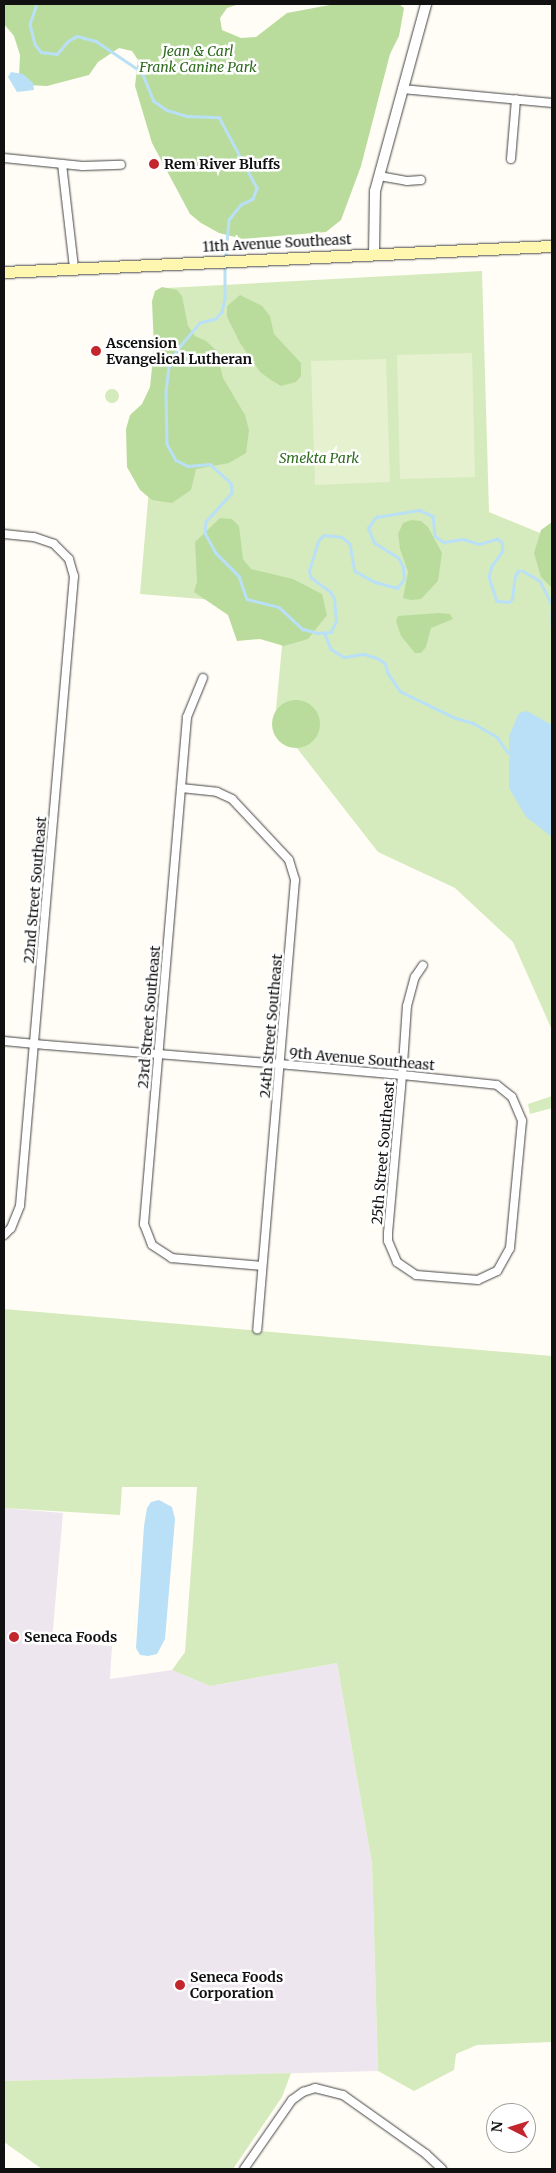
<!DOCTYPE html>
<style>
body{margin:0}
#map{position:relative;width:556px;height:2173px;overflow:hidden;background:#fffdf5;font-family:Merriweather,serif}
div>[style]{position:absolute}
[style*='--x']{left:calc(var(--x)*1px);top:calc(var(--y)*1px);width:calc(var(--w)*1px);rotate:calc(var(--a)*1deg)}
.industrial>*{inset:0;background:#eee6ef}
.green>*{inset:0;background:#d5ebbd}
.round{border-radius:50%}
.forest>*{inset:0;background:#b9dc9c}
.pitch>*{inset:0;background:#e6f2cf}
.water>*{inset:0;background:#b9e0f7}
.stream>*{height:2.5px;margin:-1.25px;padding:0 1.25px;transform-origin:1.25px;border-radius:1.25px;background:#b9e0f7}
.roads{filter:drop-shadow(0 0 1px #444) drop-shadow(0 0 1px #444)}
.minor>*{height:8px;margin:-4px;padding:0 4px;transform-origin:4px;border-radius:4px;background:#fff}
.tertiary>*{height:10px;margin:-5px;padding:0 5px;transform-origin:5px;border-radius:5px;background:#fff}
.secondary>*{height:11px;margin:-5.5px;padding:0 5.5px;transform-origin:5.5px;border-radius:5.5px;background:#fff6b0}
.dots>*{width:14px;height:14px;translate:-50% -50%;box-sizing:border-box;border:2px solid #fff;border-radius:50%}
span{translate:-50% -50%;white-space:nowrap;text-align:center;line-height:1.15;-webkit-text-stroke:5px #fff;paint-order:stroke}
.park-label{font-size:14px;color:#2f6b1f;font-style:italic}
.poi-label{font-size:14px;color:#111;font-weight:700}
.left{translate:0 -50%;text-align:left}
.street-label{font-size:14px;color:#111}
.frame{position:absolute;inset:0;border:5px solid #111;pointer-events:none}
.north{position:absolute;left:486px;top:2103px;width:50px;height:50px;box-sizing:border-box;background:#fff;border:1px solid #a0a0a0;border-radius:50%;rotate:275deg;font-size:14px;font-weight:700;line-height:20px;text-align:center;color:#111}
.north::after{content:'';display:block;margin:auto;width:18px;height:22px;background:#c4262e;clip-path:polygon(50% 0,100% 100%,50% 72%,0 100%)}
</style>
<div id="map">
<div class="industrial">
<div style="clip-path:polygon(4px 1508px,63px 1513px,52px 1641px,112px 1646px,110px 1679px,172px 1670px,210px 1686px,337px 1663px,372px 1864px,378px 2071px,4px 2081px)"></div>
</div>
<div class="green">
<div style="clip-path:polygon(482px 271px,489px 512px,552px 538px,552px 1030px,513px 942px,455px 888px,378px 852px,275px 720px,282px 646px,226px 601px,140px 594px,166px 288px)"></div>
<div class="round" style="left:105px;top:389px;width:14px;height:14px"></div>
<div style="clip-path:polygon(552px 1096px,552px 1108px,530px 1114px,528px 1104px)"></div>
<div style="clip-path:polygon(4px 1309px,552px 1356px,552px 2042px,477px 2045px,456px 2054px,454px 2070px,414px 2091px,378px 2071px,372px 1864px,337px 1663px,210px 1686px,172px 1670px,185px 1652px,197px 1487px,122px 1487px,120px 1515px,4px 1508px)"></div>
<div style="clip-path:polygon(291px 2073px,282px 2097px,233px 2169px,42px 2169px,4px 2142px,4px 2081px)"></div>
</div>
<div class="forest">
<div style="clip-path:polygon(4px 4px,239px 4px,227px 8px,220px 18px,222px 30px,241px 38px,256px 37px,287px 13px,335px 4px,399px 4px,404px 8px,399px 36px,390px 54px,361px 166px,341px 220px,326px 232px,243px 239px,219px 233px,201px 223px,190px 214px,152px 143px,135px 86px,138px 60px,132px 51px,119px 48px,98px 62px,89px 75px,47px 86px,28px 85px,19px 76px,20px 55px,14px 36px,4px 24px)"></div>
<div style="clip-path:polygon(162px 287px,177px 290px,182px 296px,188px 326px,195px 336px,206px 341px,216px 350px,223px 378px,245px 415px,249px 430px,246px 453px,229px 463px,196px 469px,191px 490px,172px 503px,152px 500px,140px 490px,127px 467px,126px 429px,130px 415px,142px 404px,150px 387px,154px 348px,152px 301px,155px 291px)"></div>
<div style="clip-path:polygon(240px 295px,262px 306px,270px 316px,274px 334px,301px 363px,301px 376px,296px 382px,281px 386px,271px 380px,260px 372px,240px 343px,227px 317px,227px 306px)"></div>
<div style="clip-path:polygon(220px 518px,232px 519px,239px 526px,243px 559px,251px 569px,293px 579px,322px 594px,327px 615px,308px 639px,284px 646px,260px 639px,237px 641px,228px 615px,194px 592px,197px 582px,195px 542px)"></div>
<div style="clip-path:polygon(411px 520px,421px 521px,428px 527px,442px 553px,438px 581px,421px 599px,411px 600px,403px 598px,408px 572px,400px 549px,398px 534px,403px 523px)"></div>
<div style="clip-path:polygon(552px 522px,552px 588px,541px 577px,534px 553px,541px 530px)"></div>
<div style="clip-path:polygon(439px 613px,450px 614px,453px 619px,431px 628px,426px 647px,421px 653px,415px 653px,401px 636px,396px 621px,398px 616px)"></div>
<div class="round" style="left:272px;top:700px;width:48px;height:48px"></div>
</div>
<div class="pitch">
<div style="clip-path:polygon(472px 353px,475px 477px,400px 479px,397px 355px)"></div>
<div style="clip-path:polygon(386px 359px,390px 482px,315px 485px,311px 361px)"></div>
</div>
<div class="water">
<div style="clip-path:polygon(11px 72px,23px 74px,33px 83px,34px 90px,17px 92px,8px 77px)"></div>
<div style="clip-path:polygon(527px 711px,552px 725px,552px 837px,526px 817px,509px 788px,509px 736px,519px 713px)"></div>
<div style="clip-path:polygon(159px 1500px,172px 1507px,175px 1519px,165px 1639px,157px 1654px,148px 1656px,140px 1655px,136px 1648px,144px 1526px,147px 1508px,151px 1502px)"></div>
</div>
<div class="stream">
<div style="--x:37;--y:4;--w:21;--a:109"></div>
<div style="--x:30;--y:24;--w:21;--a:76"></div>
<div style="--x:35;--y:44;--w:10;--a:53"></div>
<div style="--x:41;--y:52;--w:16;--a:7"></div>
<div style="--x:57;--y:54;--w:17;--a:-50"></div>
<div style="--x:68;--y:41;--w:10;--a:-29"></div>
<div style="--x:77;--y:36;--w:20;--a:15"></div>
<div style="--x:96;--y:41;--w:55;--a:34"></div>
<div style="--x:142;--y:72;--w:31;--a:68"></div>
<div style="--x:154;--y:101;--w:16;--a:35"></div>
<div style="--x:167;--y:110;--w:21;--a:17"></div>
<div style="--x:187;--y:116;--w:32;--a:2"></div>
<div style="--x:219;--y:117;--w:81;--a:61.8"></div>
<div style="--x:257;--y:188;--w:12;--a:110"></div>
<div style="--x:253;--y:199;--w:13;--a:153"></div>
<div style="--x:241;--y:205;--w:19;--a:129"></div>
<div style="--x:229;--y:220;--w:37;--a:95"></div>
<div style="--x:225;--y:265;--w:34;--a:90"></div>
<div style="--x:225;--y:299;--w:13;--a:103"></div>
<div style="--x:222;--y:312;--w:9;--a:131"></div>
<div style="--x:216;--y:319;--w:16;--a:166"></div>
<div style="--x:200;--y:323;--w:35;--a:130"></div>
<div style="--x:177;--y:350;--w:19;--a:115"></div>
<div style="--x:169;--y:367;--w:25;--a:97"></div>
<div style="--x:166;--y:392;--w:52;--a:88.9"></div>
<div style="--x:167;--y:444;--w:18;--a:61"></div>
<div style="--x:176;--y:460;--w:13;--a:27"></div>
<div style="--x:188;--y:466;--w:22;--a:-5"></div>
<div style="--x:210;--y:464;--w:28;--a:42"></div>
<div style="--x:231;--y:483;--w:10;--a:84"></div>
<div style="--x:232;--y:493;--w:39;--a:132"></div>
<div style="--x:206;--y:522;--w:11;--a:95"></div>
<div style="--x:205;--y:533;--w:23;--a:61"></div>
<div style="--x:216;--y:553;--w:33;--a:45"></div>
<div style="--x:239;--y:576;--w:24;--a:71"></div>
<div style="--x:247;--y:599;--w:33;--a:14"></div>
<div style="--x:279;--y:607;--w:33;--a:43"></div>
<div style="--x:303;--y:629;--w:16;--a:15"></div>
<div style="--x:318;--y:633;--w:13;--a:-4"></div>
<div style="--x:331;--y:632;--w:12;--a:-66"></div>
<div style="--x:336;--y:621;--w:22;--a:-95"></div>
<div style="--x:334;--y:599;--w:8;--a:-120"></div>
<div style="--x:330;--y:592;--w:24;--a:-144"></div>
<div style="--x:311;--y:578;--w:7;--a:-106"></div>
<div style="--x:309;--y:571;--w:31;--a:-73"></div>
<div style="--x:318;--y:541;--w:8;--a:-45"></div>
<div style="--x:324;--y:535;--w:18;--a:6"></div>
<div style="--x:342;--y:537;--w:11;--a:41"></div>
<div style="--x:350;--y:544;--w:27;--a:80"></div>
<div style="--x:355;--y:571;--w:23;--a:29"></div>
<div style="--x:375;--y:582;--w:23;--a:15"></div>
<div style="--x:397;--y:588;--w:11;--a:-52"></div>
<div style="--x:404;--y:579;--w:12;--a:-95"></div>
<div style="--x:403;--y:567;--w:10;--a:-119"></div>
<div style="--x:398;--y:558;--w:28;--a:-148"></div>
<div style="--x:374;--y:543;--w:16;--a:-112"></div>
<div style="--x:368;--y:528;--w:14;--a:-54"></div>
<div style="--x:376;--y:517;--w:44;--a:-9.2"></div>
<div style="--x:419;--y:510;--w:15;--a:23"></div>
<div style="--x:433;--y:516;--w:20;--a:84"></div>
<div style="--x:435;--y:536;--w:11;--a:34"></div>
<div style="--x:444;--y:542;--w:19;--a:-9"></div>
<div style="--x:463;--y:539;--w:17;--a:17"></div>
<div style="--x:479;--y:544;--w:19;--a:-16"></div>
<div style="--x:497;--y:539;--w:6;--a:31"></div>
<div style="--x:502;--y:542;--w:9;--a:84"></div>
<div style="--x:503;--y:551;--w:19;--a:126"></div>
<div style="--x:492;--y:566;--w:11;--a:105"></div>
<div style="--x:489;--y:577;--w:25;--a:72"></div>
<div style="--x:497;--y:601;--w:12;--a:5"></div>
<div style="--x:509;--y:602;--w:4;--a:-45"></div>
<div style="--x:512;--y:599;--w:23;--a:-83"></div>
<div style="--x:515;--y:576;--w:6;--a:-59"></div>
<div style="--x:518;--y:571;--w:5;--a:0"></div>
<div style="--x:523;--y:571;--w:20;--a:30"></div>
<div style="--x:540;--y:581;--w:27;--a:63"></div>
<div style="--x:552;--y:611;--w:14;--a:90"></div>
<div style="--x:325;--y:634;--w:16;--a:68"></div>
<div style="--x:331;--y:649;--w:15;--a:32"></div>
<div style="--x:344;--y:657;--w:20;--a:-9"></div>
<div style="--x:364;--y:654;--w:14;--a:17"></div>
<div style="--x:377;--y:658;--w:9;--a:32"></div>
<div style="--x:385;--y:663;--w:10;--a:73"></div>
<div style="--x:388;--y:673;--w:22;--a:56"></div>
<div style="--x:400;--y:691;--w:59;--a:26.1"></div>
<div style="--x:453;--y:717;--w:21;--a:17"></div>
<div style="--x:473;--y:723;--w:28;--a:30"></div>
<div style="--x:497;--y:737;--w:19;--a:55"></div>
</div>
<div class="roads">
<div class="minor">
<div style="--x:402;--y:89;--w:151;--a:5.3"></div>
<div style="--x:4;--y:158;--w:79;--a:5.8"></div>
<div style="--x:83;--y:166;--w:38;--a:-2"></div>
<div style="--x:511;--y:159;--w:60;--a:-85.2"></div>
<div style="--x:62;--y:164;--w:105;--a:83.4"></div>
<div style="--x:379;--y:176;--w:28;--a:10"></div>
<div style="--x:407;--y:181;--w:14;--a:-4"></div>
<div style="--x:4;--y:534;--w:30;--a:6"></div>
<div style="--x:34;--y:537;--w:21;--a:19"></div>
<div style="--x:54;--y:544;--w:21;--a:45"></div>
<div style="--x:69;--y:559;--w:18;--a:74"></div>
<div style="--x:74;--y:576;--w:632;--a:94.9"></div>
<div style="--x:20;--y:1206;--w:24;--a:112"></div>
<div style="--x:11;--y:1228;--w:10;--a:135"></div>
<div style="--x:203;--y:678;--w:42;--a:112.3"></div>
<div style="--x:187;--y:717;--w:509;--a:94.85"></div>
<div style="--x:144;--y:1224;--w:22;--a:69"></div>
<div style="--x:152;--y:1245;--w:24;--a:33"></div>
<div style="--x:172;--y:1258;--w:90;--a:5.1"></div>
<div style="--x:181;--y:788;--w:36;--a:6"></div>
<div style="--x:217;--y:792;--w:17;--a:25"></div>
<div style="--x:232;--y:799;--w:83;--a:46.9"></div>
<div style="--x:289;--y:860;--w:21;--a:73"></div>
<div style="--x:295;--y:880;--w:451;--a:94.8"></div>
<div style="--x:4;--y:1041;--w:42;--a:5.4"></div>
<div style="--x:46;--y:1045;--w:112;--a:4.6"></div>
<div style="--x:158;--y:1054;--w:122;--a:4.7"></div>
<div style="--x:280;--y:1064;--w:10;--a:6"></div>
<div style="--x:290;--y:1065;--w:101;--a:5.1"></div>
<div style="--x:391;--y:1074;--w:11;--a:5"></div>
<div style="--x:402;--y:1075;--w:10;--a:6"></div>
<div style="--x:412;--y:1076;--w:85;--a:6"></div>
<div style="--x:497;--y:1085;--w:19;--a:39"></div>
<div style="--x:512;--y:1097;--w:26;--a:67"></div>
<div style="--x:522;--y:1121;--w:128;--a:95.4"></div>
<div style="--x:510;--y:1248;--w:26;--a:119"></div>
<div style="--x:497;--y:1271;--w:21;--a:155"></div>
<div style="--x:478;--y:1280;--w:62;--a:-175.4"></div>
<div style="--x:416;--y:1275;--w:23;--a:-146"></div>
<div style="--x:397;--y:1262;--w:23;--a:-113"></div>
<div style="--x:388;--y:1241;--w:8;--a:-90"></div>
<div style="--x:388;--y:1233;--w:147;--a:-84.9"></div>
<div style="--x:401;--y:1087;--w:12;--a:-85"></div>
<div style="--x:402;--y:1075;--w:11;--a:-85"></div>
<div style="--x:403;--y:1064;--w:58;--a:-86.1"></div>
<div style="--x:407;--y:1006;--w:30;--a:-75"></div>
<div style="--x:415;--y:977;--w:14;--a:-56"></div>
<div style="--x:244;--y:2169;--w:84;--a:-55.2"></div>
<div style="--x:292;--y:2100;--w:14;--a:-36"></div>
<div style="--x:303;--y:2092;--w:13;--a:-18"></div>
<div style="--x:315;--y:2088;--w:29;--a:14"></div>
<div style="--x:343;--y:2095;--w:102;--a:35.4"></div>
<div style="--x:426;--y:2154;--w:22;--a:43"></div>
</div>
<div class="tertiary">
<div style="--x:374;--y:254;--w:63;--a:-89.1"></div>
<div style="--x:375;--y:191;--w:194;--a:-74.7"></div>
</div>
<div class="secondary">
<div style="--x:4;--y:272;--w:549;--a:-2.72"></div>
</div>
</div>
<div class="dots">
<div style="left:154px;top:164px;background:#c4262e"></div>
<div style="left:96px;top:351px;background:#c4262e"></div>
<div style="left:14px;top:1637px;background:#c4262e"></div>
<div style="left:180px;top:1985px;background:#c4262e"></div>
</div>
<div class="park-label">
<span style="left:198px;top:59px">Jean &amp; Carl<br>Frank Canine Park</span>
<span style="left:319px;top:458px">Smekta Park</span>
</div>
<div class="poi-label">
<span class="left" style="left:164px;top:164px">Rem River Bluffs</span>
<span class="left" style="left:106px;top:351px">Ascension<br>Evangelical Lutheran</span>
<span class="left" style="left:24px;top:1637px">Seneca Foods</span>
<span class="left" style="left:190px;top:1985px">Seneca Foods<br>Corporation</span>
</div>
<div class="street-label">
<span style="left:277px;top:243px;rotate:-3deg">11th Avenue Southeast</span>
<span style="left:35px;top:890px;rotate:-85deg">22nd Street Southeast</span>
<span style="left:149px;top:1017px;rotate:-85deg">23rd Street Southeast</span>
<span style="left:271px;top:1026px;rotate:-85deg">24th Street Southeast</span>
<span style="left:362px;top:1059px;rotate:5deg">9th Avenue Southeast</span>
<span style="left:383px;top:1153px;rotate:-85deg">25th Street Southeast</span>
</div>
<div class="frame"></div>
<div class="north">N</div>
</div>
